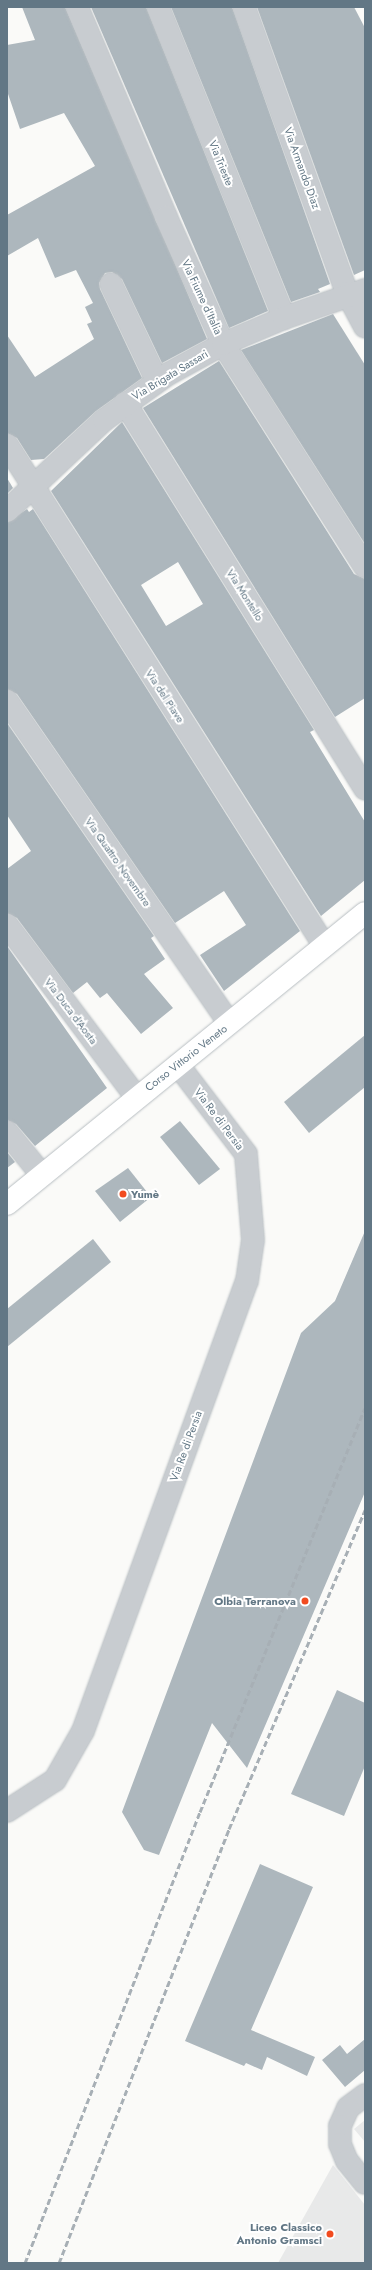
<!DOCTYPE html>
<meta charset="utf-8">
<style>
body{margin:0}
#map{position:relative;width:372px;height:2270px;overflow:hidden;background:#fafaf8;font-family:Jost,sans-serif}
div>[style]{position:absolute}
[style*='--x']{left:calc(var(--x)*1px);top:calc(var(--y)*1px);width:calc(var(--w)*1px);rotate:calc(var(--a)*1deg)}
.built>*{inset:0;background:#e8e9e9}
.building>*{inset:0;background:#adb7bd}
.roads{filter:drop-shadow(0 0 1px #b8bec2) drop-shadow(0 0 1px #b8bec2)}
.minor>*{height:22px;margin:-11px;padding:0 11px;transform-origin:11px;border-radius:11px;background:#c8ccd0}
.major>*{height:22px;margin:-11px;padding:0 11px;transform-origin:11px;border-radius:11px;background:#fff}
.rail>*{height:3px;margin-top:-1.5px;transform-origin:0;background:repeating-linear-gradient(90deg,#a7afb5 0 6px,transparent 0 9px)}
.dots>*{width:11px;height:11px;translate:-50% -50%;box-sizing:border-box;border:2px solid #fff;border-radius:50%}
span{translate:-50% -50%;white-space:nowrap;text-align:center;line-height:1.15;-webkit-text-stroke:4px #fff;paint-order:stroke}
.street-label{font-size:11px;color:#627785}
.poi-label{font-size:11px;color:#627785;font-weight:700}
.left{translate:0 -50%;text-align:left}
.right{translate:-100% -50%;text-align:right}
.frame{position:absolute;inset:0;border:8px solid #627785;pointer-events:none}
</style>
<div id="map">
<div class="built">
<div style="clip-path:polygon(365px 2120px,365px 2142px,354px 2129px)"></div>
<div style="clip-path:polygon(333px 2165px,365px 2205px,365px 2263px,278px 2263px)"></div>
</div>
<div class="building">
<div style="clip-path:polygon(22px 7px,65px 7px,207px 339px,162px 363px,122px 279px,112px 272px,105px 273px,99px 283px,100px 289px,142px 378px,96px 411px,44px 459px,31px 460px,17px 438px,7px 433px,7px 335px,35px 377px,94px 339px,87px 324px,92px 322px,85px 307px,93px 303px,76px 270px,55px 278px,38px 238px,7px 256px,7px 215px,95px 166px,64px 113px,20px 129px,7px 91px,7px 45px,35px 40px)"></div>
<div style="clip-path:polygon(91px 7px,146px 7px,268px 311px,229px 328px)"></div>
<div style="clip-path:polygon(171px 7px,232px 7px,330px 284px,318px 289px,320px 292px,291px 302px)"></div>
<div style="clip-path:polygon(257px 7px,354px 7px,365px 28px,365px 270px,354px 275px)"></div>
<div style="clip-path:polygon(333px 314px,365px 365px,365px 544px,241px 350px)"></div>
<div style="clip-path:polygon(219px 361px,354px 574px,365px 579px,365px 698px,335px 717px,143px 408px)"></div>
<div style="clip-path:polygon(evenodd,122px 422px,314px 730px,310px 732px,365px 822px,365px 880px,321px 916px,51px 491px,122px 422px,178px 562px,203px 604px,166px 626px,141px 585px,178px 562px)"></div>
<div style="clip-path:polygon(7px 478px,13px 488px,7px 494px)"></div>
<div style="clip-path:polygon(27px 509px,29px 512px,33px 509px,300px 931px,224px 991px,200px 955px,246px 925px,224px 891px,175px 923px,17px 694px,7px 689px,7px 523px)"></div>
<div style="clip-path:polygon(7px 723px,154px 936px,151px 938px,165px 959px,144px 974px,173px 1008px,141px 1034px,107px 993px,100px 998px,87px 982px,73px 993px,17px 918px,7px 913px,7px 869px,31px 851px,7px 815px)"></div>
<div style="clip-path:polygon(7px 946px,107px 1088px,35px 1146px,16px 1124px,7px 1120px)"></div>
<div style="clip-path:polygon(365px 1035px,365px 1087px,309px 1133px,284px 1102px)"></div>
<div style="clip-path:polygon(180px 1121px,220px 1169px,199px 1185px,160px 1137px)"></div>
<div style="clip-path:polygon(7px 1152px,15px 1162px,7px 1168px)"></div>
<div style="clip-path:polygon(128px 1168px,151px 1197px,120px 1222px,95px 1191px)"></div>
<div style="clip-path:polygon(365px 1231px,365px 1492px,247px 1768px,212px 1723px,159px 1855px,144px 1850px,122px 1812px,301px 1333px,335px 1301px)"></div>
<div style="clip-path:polygon(93px 1239px,111px 1262px,7px 1347px,7px 1309px)"></div>
<div style="clip-path:polygon(337px 1690px,365px 1703px,365px 1766px,344px 1816px,291px 1794px)"></div>
<div style="clip-path:polygon(260px 1864px,313px 1887px,251px 2030px,315px 2057px,307px 2076px,267px 2057px,262px 2070px,246px 2063px,244px 2066px,185px 2041px)"></div>
<div style="clip-path:polygon(365px 2039px,365px 2070px,345px 2087px,322px 2060px,340px 2045px,347px 2054px)"></div>
</div>
<div class="roads">
<div class="minor">
<div style="--x:77;--y:7;--w:228;--a:67"></div>
<div style="--x:166;--y:217;--w:139;--a:65.8"></div>
<div style="--x:223;--y:344;--w:264;--a:57.5"></div>
<div style="--x:158;--y:7;--w:336;--a:67.9"></div>
<div style="--x:244;--y:7;--w:304;--a:70.2"></div>
<div style="--x:347;--y:293;--w:38;--a:62"></div>
<div style="--x:111;--y:284;--w:107;--a:64.6"></div>
<div style="--x:125;--y:403;--w:454;--a:58.1"></div>
<div style="--x:7;--y:445;--w:592;--a:57.63"></div>
<div style="--x:7;--y:511;--w:133;--a:-43.2"></div>
<div style="--x:104;--y:420;--w:79;--a:-35.7"></div>
<div style="--x:168;--y:374;--w:63;--a:-28.6"></div>
<div style="--x:223;--y:344;--w:66;--a:-23.1"></div>
<div style="--x:284;--y:318;--w:86;--a:-19.1"></div>
<div style="--x:7;--y:701;--w:391;--a:55.4"></div>
<div style="--x:7;--y:925;--w:215;--a:53.1"></div>
<div style="--x:7;--y:1132;--w:55;--a:50.9"></div>
<div style="--x:7;--y:1811;--w:57;--a:-32.9"></div>
<div style="--x:55;--y:1780;--w:56;--a:-60.3"></div>
<div style="--x:83;--y:1731;--w:479;--a:-70"></div>
<div style="--x:247;--y:1281;--w:41;--a:-81.7"></div>
<div style="--x:253;--y:1240;--w:86;--a:-94.7"></div>
<div style="--x:246;--y:1154;--w:112;--a:-127.4"></div>
<div style="--x:365;--y:2095;--w:21;--a:143"></div>
<div style="--x:348;--y:2108;--w:20;--a:114"></div>
<div style="--x:340;--y:2126;--w:18;--a:90"></div>
<div style="--x:340;--y:2144;--w:18;--a:68"></div>
<div style="--x:347;--y:2161;--w:28;--a:51"></div>
</div>
<div class="major">
<div style="--x:7;--y:1204;--w:461;--a:-39.1"></div>
</div>
</div>
<div class="rail">
<div style="--x:25;--y:2263;--w:484;--a:-68.8"></div>
<div style="--x:200;--y:1812;--w:436;--a:-67.8"></div>
<div style="--x:59;--y:2263;--w:466;--a:-68.6"></div>
<div style="--x:229;--y:1829;--w:347;--a:-66.9"></div>
</div>
<div class="dots">
<div style="left:123px;top:1194px;background:#f24b1f"></div>
<div style="left:305px;top:1601px;background:#f24b1f"></div>
<div style="left:330px;top:2234px;background:#f24b1f"></div>
</div>
<div class="street-label">
<span style="left:221px;top:163px;rotate:68deg">Via Trieste</span>
<span style="left:302px;top:168px;rotate:70deg">Via Armando Diaz</span>
<span style="left:202px;top:297px;rotate:65deg">Via Fiume d'Italia</span>
<span style="left:170px;top:375px;rotate:-31deg">Via Brigata Sassari</span>
<span style="left:245px;top:595px;rotate:58deg">Via Montello</span>
<span style="left:165px;top:696px;rotate:57deg">Via del Piave</span>
<span style="left:118px;top:862px;rotate:55deg">Via Quattro Novembre</span>
<span style="left:71px;top:1011px;rotate:53deg">Via Duca d'Aosta</span>
<span style="left:186px;top:1058px;rotate:-38deg">Corso Vittorio Veneto</span>
<span style="left:219px;top:1119px;rotate:53deg">Via Re di Persia</span>
<span style="left:186px;top:1446px;rotate:-70deg">Via Re di Persia</span>
</div>
<div class="poi-label">
<span class="left" style="left:131px;top:1194px">Yumè</span>
<span class="right" style="left:296px;top:1601px">Olbia Terranova</span>
<span class="right" style="left:322px;top:2234px">Liceo Classico<br>Antonio Gramsci</span>
</div>
<div class="frame"></div>
</div>
